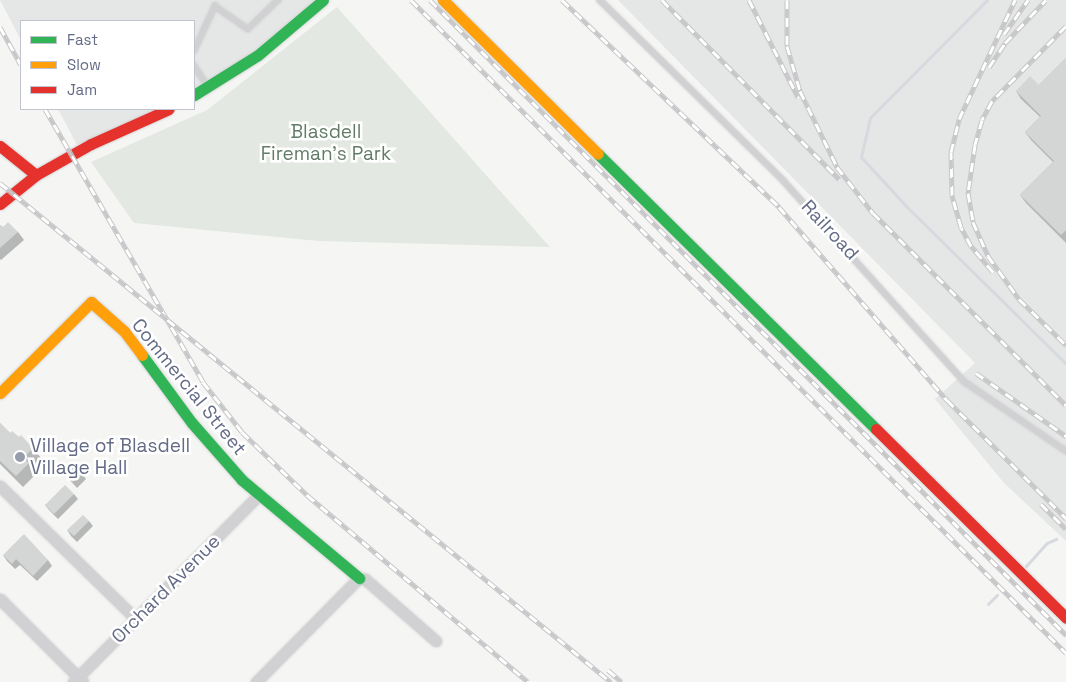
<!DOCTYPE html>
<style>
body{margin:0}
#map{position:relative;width:1066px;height:682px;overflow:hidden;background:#f5f6f4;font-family:"Space Grotesk",sans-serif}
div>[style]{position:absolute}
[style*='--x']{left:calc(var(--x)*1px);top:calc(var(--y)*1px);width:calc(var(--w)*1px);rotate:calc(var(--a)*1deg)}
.built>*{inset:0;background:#e5e6e6}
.green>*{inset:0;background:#e3e9e2}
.stream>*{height:3px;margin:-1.5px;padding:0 1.5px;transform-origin:1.5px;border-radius:1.5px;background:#d6d9de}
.roads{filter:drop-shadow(0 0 1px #d2d3d4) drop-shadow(0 0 1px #d2d3d4)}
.lane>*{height:5.5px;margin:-2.75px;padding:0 2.75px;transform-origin:2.75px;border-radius:2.75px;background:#d1d1d3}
.street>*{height:11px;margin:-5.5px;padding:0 5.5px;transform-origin:5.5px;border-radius:5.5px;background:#d1d1d3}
.fast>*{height:11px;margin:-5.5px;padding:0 5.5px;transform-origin:5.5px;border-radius:5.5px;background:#30b455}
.slow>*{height:11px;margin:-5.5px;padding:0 5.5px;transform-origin:5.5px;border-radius:5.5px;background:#ff9f0a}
.jam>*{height:11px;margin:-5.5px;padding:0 5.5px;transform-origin:5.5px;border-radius:5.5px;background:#e5322d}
.rail>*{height:5px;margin-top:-2.5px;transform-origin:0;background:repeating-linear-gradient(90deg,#fff 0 9px,#c7c7c9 0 18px);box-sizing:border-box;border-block:1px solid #c7c7c9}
.wall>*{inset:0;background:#b6b7b7}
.building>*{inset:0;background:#d4d5d5}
.dots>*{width:14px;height:14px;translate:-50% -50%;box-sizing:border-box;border:2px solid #fff;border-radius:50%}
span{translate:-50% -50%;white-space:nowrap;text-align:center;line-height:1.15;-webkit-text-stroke:5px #fff;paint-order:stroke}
.park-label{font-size:19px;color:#637c67}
.street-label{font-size:19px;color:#646b86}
.poi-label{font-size:19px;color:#646b86}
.left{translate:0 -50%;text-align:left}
.legend{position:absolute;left:20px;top:20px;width:175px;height:90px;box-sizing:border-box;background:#fff;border:1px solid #c1c4cf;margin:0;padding:6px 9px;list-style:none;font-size:15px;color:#646b86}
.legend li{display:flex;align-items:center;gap:10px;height:25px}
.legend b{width:25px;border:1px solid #c1c4cf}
</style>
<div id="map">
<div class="built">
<div style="clip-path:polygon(0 0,317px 0,271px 40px,194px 92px,194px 21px,21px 21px,21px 40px)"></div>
<div style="clip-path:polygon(618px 0,1066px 0,1066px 541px,1004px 483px,935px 399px,975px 363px)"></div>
<div style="clip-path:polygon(58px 109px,160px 109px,77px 145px)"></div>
</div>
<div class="green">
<div style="clip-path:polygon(337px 7px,550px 247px,318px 241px,134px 223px,91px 162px,207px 110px)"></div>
</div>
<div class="stream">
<div style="--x:987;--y:0;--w:166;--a:134.8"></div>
<div style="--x:870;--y:118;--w:40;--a:103"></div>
<div style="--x:861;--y:157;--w:67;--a:47.4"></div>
<div style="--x:906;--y:206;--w:225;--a:44.6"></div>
<div style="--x:1026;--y:566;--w:31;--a:-48"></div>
<div style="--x:1047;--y:543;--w:10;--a:-24"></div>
<div style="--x:988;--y:604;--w:13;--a:-45"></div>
</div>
<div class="roads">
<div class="lane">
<div style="--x:600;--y:0;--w:257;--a:44.5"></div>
<div style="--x:783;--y:180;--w:272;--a:48"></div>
<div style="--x:965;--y:382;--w:122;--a:34.3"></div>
<div style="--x:194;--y:51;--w:50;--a:-65"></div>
<div style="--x:215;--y:6;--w:40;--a:34.9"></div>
<div style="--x:248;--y:29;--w:42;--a:-44"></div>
<div style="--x:194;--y:65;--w:24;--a:57"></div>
</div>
<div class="street">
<div style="--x:0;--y:486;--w:190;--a:44.4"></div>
<div style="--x:0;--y:599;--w:117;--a:45"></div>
<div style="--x:73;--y:682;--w:264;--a:-45.2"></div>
<div style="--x:256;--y:682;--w:146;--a:-45.3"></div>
<div style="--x:359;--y:578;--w:6;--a:9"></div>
<div style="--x:365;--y:579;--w:94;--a:41.1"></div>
</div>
<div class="fast">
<div style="--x:194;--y:95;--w:75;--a:-32"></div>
<div style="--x:258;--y:55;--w:85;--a:-40.2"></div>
<div style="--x:598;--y:154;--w:391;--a:44.7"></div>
<div style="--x:142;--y:355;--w:84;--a:53.7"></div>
<div style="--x:192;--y:423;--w:76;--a:48.7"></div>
<div style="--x:242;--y:480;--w:153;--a:39.9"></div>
</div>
<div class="slow">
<div style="--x:443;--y:0;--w:218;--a:44.8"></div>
<div style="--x:0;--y:393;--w:129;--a:-45"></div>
<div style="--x:91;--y:302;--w:44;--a:41.3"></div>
<div style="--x:124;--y:331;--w:30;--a:53"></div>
</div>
<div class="jam">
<div style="--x:0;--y:146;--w:46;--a:38.9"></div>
<div style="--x:0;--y:204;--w:46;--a:-38.9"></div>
<div style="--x:36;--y:175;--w:63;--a:-29.4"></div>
<div style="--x:91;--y:144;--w:85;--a:-24.2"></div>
<div style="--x:876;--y:429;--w:268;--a:44.8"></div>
</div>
</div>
<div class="rail">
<div style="--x:411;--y:0;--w:925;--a:44.91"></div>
<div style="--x:430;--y:0;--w:899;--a:44.95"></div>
<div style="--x:562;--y:0;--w:300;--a:43.6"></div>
<div style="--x:779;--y:207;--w:256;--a:49"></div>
<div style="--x:947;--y:400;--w:168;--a:44.8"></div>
<div style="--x:662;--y:0;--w:252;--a:45.3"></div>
<div style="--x:749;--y:0;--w:109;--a:63.2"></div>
<div style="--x:787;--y:0;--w:46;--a:90"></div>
<div style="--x:787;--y:46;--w:47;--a:73.9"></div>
<div style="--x:800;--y:91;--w:85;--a:64"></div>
<div style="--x:837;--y:167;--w:58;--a:52"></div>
<div style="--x:873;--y:213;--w:272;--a:44.9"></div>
<div style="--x:1066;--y:26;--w:105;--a:134.6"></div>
<div style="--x:992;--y:101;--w:21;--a:118"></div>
<div style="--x:982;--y:120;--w:26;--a:106"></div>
<div style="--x:975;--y:145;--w:49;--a:98.3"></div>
<div style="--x:968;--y:193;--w:29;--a:80"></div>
<div style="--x:973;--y:222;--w:37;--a:66"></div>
<div style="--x:988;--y:256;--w:53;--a:54.2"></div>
<div style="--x:1019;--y:299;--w:66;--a:44.4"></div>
<div style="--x:0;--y:27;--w:43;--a:61.1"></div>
<div style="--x:1004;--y:34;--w:42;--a:-54.8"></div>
<div style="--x:989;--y:67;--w:29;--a:-56"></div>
<div style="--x:1005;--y:43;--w:59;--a:-46.4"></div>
<div style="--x:45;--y:109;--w:315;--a:59.9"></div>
<div style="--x:203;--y:382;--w:63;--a:52"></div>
<div style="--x:242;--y:432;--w:91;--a:44.1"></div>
<div style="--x:307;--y:495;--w:289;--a:40.2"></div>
<div style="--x:0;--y:183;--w:789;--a:39.24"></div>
<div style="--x:993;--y:272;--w:34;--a:-130"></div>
<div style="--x:971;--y:246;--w:21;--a:-118"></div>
<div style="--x:961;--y:227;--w:33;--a:-106"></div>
<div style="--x:952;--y:195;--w:43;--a:-91.3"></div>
<div style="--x:951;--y:152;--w:34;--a:-76"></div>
<div style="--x:959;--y:119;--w:132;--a:-64.8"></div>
<div style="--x:976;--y:373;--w:110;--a:35"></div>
<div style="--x:1041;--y:504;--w:35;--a:45"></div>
<div style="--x:608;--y:670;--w:18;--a:41"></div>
</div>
<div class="wall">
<div style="clip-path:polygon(1066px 58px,1066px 243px,1026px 203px,1020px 195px,1053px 162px,1031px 140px,1025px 132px,1040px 117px,1021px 99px,1016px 91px,1039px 85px)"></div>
<div style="clip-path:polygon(0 225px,3px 227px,18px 232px,24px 240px,1px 260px,0 259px)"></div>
<div style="clip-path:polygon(0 423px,10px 433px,19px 437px,33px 448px,41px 458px,32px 468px,36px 474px,23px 487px,0 464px)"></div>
<div style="clip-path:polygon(82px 473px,86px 479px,77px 488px,69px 479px,65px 474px)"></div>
<div style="clip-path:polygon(74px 494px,78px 499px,58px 519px,49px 510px,45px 505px)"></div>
<div style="clip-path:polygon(89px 521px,93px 526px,77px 542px,71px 536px,67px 530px)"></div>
<div style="clip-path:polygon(3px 555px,48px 560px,52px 566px,37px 581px,20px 565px,15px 569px,7px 561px)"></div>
</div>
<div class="building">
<div style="clip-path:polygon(1066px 58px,1066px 230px,1061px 235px,1020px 195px,1054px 161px,1025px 132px,1041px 116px,1016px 91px,1030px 76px,1039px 85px)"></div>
<div style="clip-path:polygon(8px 222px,18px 232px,0 248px,0 225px,3px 227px)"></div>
<div style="clip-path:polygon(0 423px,10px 433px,12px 431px,19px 437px,21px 435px,33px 448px,23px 458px,29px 463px,16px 476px,0 461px)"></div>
<div style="clip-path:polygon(74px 465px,82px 473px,73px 482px,65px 474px)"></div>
<div style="clip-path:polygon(65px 485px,74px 494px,54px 514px,45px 505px)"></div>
<div style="clip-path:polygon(83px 515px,89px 521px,74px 536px,67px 530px)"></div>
<div style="clip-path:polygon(24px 534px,48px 560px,33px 576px,16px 559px,12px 564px,3px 555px)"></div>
</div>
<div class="dots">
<div style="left:20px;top:457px;background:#979cac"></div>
</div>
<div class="park-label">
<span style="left:326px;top:143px">Blasdell<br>Fireman's Park</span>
</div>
<div class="street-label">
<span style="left:830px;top:230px;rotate:47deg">Railroad</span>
<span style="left:189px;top:387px;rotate:51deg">Commercial Street</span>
<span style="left:166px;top:589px;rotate:-45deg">Orchard Avenue</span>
</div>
<div class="poi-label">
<span class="left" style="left:30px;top:457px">Village of Blasdell<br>Village Hall</span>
</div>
<ul class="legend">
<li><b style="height:6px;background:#30b455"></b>Fast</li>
<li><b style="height:6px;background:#ff9f0a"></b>Slow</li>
<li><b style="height:6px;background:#e5322d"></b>Jam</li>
</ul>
</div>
